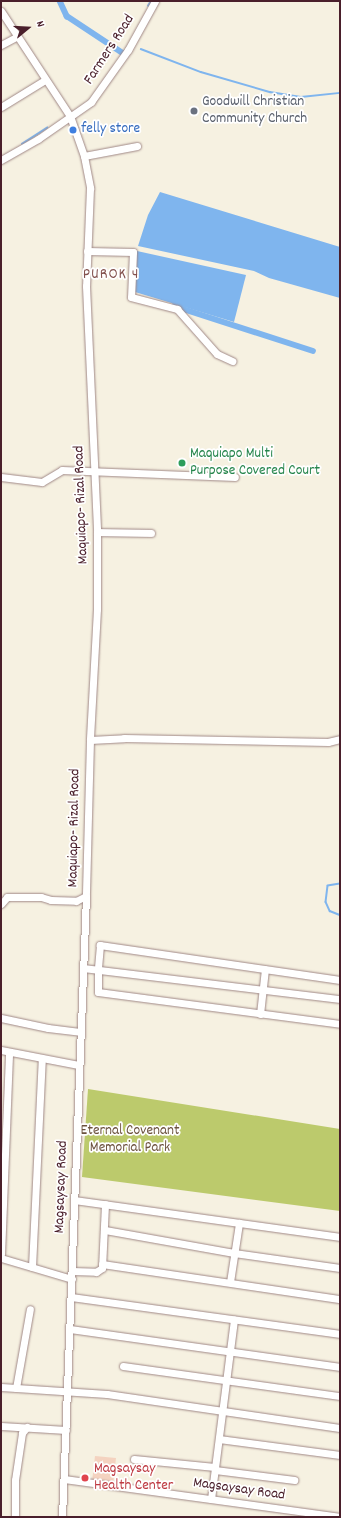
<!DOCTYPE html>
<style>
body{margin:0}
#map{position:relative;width:341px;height:1518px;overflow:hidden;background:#f6f1e1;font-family:Dekko,sans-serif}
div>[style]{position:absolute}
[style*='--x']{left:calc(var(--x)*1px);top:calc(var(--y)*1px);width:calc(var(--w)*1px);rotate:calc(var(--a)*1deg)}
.built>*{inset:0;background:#f4d3c0}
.green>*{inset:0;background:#bcca6c}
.water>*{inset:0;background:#7fb5ee}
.stream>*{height:1.5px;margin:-0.75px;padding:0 0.75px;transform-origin:0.75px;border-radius:0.75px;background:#7fb5ee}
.canal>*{height:5.5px;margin:-2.75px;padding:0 2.75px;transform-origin:2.75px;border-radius:2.75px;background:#7fb5ee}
.roads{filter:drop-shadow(0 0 1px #a08886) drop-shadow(0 0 1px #a08886)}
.minor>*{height:7px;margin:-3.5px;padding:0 3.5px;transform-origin:3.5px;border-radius:3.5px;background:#fff}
.dots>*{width:11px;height:11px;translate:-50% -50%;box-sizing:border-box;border:2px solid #fff;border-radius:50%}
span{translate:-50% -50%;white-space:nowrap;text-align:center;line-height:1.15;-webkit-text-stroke:3.5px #fff;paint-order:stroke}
.street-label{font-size:15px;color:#4a1f2b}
.worship-label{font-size:15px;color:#5b616d}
.left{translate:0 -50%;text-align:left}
.shop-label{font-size:15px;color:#366cbe}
.leisure-label{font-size:15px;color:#27864d}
.park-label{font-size:15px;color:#6c523e}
.health-label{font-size:15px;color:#be3a42}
.neighbourhood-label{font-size:16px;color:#83514e;letter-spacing:1px}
.frame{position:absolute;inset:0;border:2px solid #4a1f2b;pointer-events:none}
.north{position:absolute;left:8px;top:8px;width:40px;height:40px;-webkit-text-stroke:3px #fff;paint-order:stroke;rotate:72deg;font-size:11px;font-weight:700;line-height:16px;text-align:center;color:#4a1f2b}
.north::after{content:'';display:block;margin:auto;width:14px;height:18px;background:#4a1f2b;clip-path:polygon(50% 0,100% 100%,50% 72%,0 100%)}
</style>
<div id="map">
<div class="built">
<div style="clip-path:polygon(95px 1456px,116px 1458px,113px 1485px,92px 1482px)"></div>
</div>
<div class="green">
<div style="clip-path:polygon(88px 1089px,340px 1129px,340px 1211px,82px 1177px)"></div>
</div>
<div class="water">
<div style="clip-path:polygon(160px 192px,340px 247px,340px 298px,269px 278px,254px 271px,138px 246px,148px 215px)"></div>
<div style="clip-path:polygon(137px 251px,246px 275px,234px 322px,135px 292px)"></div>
</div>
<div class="stream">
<div style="--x:148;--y:6;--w:6;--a:-59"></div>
<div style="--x:141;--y:49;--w:64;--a:21"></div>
<div style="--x:201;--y:72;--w:72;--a:16.2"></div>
<div style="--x:270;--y:92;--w:31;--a:9"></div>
<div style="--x:301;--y:97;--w:39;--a:-6"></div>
<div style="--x:22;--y:144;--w:30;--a:-33"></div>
<div style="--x:340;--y:884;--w:12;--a:171"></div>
<div style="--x:328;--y:886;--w:16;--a:97"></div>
<div style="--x:326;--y:902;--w:10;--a:66"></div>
<div style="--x:330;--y:911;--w:11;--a:22"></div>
</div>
<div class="canal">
<div style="--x:60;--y:1;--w:17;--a:65"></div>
<div style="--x:67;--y:16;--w:67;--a:33.5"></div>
<div style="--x:174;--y:306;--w:146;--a:17.9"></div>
</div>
<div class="roads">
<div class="minor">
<div style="--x:1;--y:11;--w:126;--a:56.7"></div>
<div style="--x:70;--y:116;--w:42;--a:70.7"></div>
<div style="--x:84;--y:156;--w:33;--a:79"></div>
<div style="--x:90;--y:188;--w:98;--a:92.3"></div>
<div style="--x:86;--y:286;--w:246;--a:87.4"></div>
<div style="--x:97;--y:532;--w:77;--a:90"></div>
<div style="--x:97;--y:609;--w:131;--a:93.1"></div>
<div style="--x:90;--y:740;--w:156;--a:91.5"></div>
<div style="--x:86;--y:896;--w:621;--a:92.21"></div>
<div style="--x:1;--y:45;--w:17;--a:-28"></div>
<div style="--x:1;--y:107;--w:52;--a:-31.5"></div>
<div style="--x:84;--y:156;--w:54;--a:-10.7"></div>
<div style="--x:1;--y:160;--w:43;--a:-29.6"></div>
<div style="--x:38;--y:139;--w:65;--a:-34.9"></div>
<div style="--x:91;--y:102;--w:64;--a:-54.6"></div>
<div style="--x:128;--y:50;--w:56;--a:-61.1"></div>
<div style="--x:87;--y:251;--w:46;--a:1.2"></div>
<div style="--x:133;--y:252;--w:45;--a:92.5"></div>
<div style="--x:131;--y:297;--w:48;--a:14.6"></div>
<div style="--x:177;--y:309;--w:60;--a:48.4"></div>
<div style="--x:217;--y:354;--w:17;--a:25"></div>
<div style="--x:1;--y:477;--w:41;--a:7"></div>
<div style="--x:42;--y:482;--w:23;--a:-31"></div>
<div style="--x:62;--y:470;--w:173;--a:2.3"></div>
<div style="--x:97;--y:532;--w:54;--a:1.1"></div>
<div style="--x:90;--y:740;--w:34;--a:-3"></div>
<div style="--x:124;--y:738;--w:204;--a:1.1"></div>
<div style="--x:328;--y:742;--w:12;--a:-14"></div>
<div style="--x:1;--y:904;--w:9;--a:-49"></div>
<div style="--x:7;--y:897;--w:34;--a:0"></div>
<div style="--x:41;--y:897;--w:10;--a:17"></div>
<div style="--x:51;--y:900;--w:25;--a:2"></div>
<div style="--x:76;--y:901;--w:11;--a:-27"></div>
<div style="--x:83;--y:968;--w:259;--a:6.9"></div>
<div style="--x:340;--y:980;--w:243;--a:-171.7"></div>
<div style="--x:100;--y:945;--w:25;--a:95"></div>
<div style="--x:98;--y:970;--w:22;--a:90"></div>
<div style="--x:98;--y:992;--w:244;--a:7.5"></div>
<div style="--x:260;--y:1014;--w:45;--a:-83.7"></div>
<div style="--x:1;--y:1018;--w:48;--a:12"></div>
<div style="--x:48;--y:1028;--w:32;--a:7"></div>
<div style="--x:1;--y:1050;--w:79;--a:10.9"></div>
<div style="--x:74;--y:1200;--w:269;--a:7.9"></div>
<div style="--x:105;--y:1230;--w:131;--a:10.1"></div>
<div style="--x:234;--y:1253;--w:107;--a:8.1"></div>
<div style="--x:1;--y:1254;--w:202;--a:-87.7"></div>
<div style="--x:1;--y:1258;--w:74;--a:16.5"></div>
<div style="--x:102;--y:1264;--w:241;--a:8.4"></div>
<div style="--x:32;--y:1267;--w:209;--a:-87.3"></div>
<div style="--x:72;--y:1271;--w:24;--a:2"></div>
<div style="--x:96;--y:1272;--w:7;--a:-34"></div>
<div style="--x:102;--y:1268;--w:64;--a:-87.3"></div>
<div style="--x:230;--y:1282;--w:60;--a:-81.3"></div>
<div style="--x:71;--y:1297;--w:272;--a:7.8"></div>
<div style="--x:70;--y:1329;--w:273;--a:8"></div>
<div style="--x:123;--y:1366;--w:219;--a:7.9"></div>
<div style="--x:1;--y:1387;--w:106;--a:3.8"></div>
<div style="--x:107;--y:1394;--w:235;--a:8.3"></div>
<div style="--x:16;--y:1388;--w:80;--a:-80"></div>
<div style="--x:1;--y:1426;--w:65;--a:3.5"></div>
<div style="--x:219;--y:1439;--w:122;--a:7.5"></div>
<div style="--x:134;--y:1459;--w:81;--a:5.6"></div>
<div style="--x:215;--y:1470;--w:80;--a:7.2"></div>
<div style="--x:64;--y:1479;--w:279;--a:7.8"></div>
<div style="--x:211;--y:1499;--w:181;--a:-82.7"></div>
<div style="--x:15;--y:1517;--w:37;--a:-90"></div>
<div style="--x:15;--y:1480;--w:48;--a:-81.5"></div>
<div style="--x:22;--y:1433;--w:8;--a:-50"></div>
</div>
</div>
<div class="dots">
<div style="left:194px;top:111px;background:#6b7280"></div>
<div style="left:73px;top:130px;background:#3f7fe0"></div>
<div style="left:182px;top:463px;background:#2e9e5b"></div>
<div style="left:85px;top:1478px;background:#e0444e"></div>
</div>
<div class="street-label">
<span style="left:110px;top:50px;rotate:-57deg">Farmers Road</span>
<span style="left:82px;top:505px;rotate:-92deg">Maquiapo- Rizal Road</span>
<span style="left:75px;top:828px;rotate:-89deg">Maquiapo- Rizal Road</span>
<span style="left:62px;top:1187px;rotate:-88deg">Magsaysay Road</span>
<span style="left:239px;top:1490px;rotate:8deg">Magsaysay Road</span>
</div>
<div class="worship-label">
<span class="left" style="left:202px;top:111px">Goodwill Christian<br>Community Church</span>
</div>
<div class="shop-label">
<span class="left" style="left:81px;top:130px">felly store</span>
</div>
<div class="leisure-label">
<span class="left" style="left:190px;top:463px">Maquiapo Multi<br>Purpose Covered Court</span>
</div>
<div class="park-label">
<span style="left:130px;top:1140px">Eternal Covenant<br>Memorial Park</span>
</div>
<div class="health-label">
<span class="left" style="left:94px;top:1478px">Magsaysay<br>Health Center</span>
</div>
<div class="neighbourhood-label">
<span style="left:111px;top:275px">PUROK 4</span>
</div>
<div class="frame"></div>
<div class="north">N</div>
</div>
